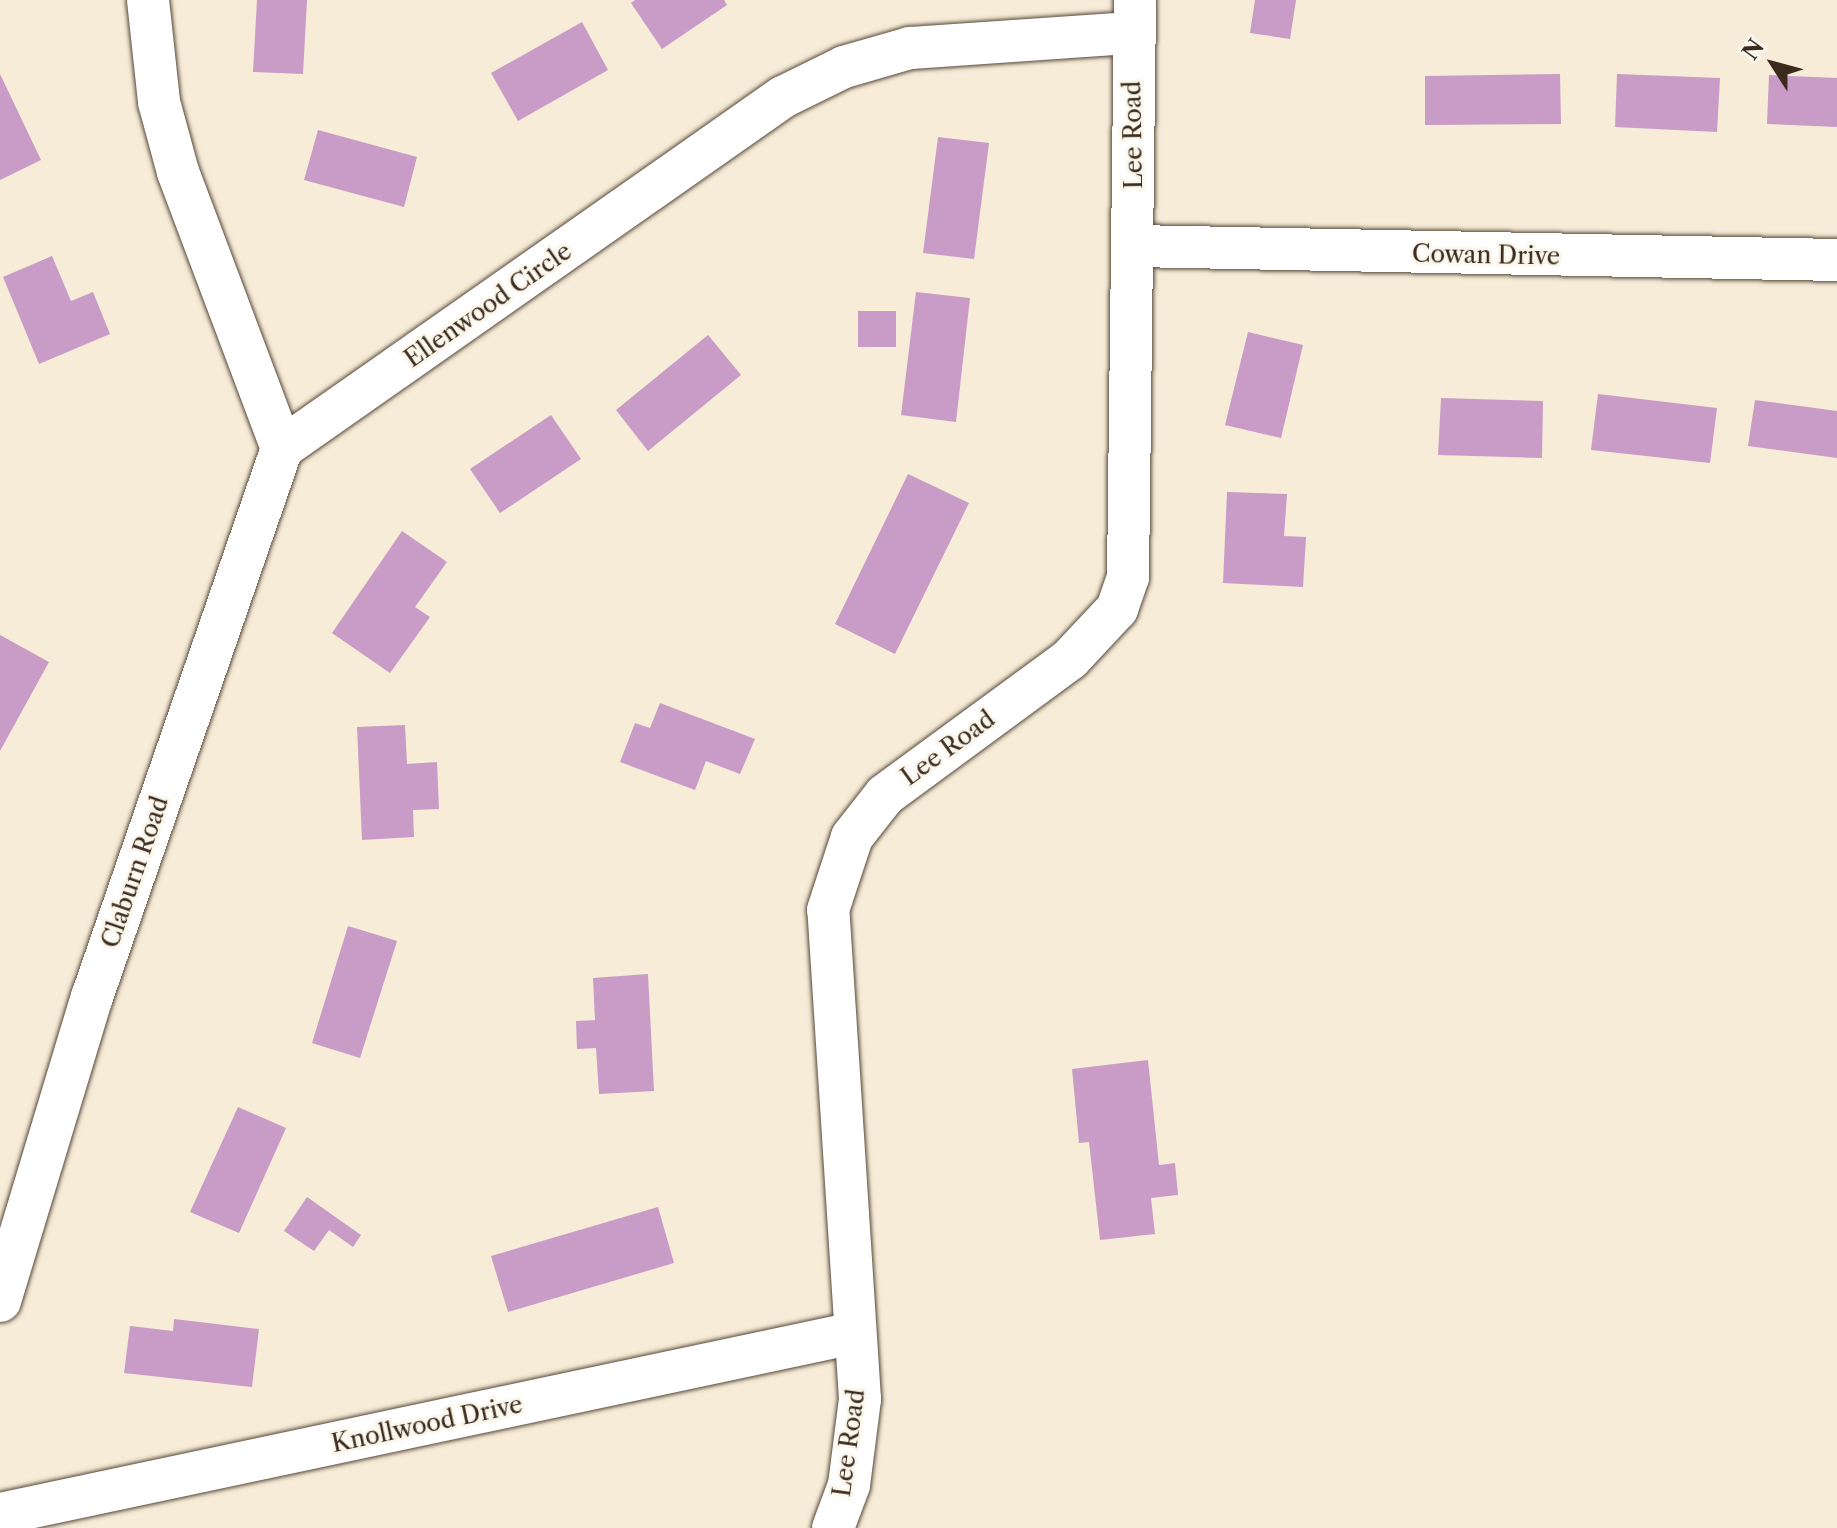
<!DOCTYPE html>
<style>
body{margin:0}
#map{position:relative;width:1837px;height:1528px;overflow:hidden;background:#f6ecd7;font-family:"Libre Caslon Text",serif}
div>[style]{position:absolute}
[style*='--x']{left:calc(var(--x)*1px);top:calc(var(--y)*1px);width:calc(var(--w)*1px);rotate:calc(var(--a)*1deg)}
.building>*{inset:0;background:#c99bc7}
.roads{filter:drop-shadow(0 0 2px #57473a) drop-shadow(0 0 2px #57473a)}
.minor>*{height:42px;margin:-21px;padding:0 21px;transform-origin:21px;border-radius:21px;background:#fff}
span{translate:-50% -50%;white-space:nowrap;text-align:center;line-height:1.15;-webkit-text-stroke:6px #fbf7ec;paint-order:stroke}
.street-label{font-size:24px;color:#3b2a1e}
.north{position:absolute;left:1733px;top:24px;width:80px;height:80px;-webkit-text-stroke:6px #fbf7ec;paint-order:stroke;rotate:306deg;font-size:22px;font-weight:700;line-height:32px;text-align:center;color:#3b2a1e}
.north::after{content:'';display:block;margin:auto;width:28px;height:36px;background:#3b2a1e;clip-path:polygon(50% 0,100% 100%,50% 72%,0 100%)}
</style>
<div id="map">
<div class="building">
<div style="clip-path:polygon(257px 0,307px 0,303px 74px,253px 72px)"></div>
<div style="clip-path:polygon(635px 0,724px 0,727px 5px,662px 49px,631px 3px)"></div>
<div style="clip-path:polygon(1255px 0,1296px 0,1290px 39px,1250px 33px)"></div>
<div style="clip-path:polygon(582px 22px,608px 70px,518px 121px,491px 73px)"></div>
<div style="clip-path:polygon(0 74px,41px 160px,0 180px)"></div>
<div style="clip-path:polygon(1560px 74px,1561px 124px,1425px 125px,1425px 76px)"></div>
<div style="clip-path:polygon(1617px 74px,1720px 78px,1717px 132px,1615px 127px)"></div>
<div style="clip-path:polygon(1769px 75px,1837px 78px,1837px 127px,1767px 124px)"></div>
<div style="clip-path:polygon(318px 130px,417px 157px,404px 207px,304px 180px)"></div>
<div style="clip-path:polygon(938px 137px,989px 143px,974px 259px,923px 253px)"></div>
<div style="clip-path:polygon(52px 256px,71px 301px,93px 292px,110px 334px,39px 364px,3px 277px)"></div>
<div style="clip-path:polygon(916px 292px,970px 298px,956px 422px,901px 415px)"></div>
<div style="clip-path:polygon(858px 311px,896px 311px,896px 347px,858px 347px)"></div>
<div style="clip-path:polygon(1248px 332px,1303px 345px,1281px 438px,1225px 425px)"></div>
<div style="clip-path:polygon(708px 335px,741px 375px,648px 451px,616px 410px)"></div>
<div style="clip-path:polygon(1598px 394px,1717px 408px,1710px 463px,1591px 450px)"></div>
<div style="clip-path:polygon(1441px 398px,1543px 401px,1542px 458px,1438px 455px)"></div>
<div style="clip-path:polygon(1755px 400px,1837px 411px,1837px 458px,1748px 446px)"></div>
<div style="clip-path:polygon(551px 415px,581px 459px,500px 513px,470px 469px)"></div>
<div style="clip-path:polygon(908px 474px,969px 503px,895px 654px,835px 624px)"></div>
<div style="clip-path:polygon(1227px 492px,1287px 494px,1284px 536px,1306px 537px,1303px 587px,1223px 583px)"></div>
<div style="clip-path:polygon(402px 531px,447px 562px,415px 607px,430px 617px,390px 673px,332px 633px)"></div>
<div style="clip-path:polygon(0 635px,49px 662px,0 751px)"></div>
<div style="clip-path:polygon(660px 703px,755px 739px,740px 774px,706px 761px,695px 790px,620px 762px,635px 723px,650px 728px)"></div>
<div style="clip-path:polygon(405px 725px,407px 764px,437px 762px,439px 809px,413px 810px,414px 837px,362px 840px,357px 727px)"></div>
<div style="clip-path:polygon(348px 926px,397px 941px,360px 1058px,312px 1043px)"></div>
<div style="clip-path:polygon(648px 974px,654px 1091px,599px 1094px,596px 1048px,577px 1049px,576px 1021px,595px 1020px,593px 978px)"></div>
<div style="clip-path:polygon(1148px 1060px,1159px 1165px,1175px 1163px,1178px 1195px,1151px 1198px,1155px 1234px,1100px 1240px,1089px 1142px,1079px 1143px,1072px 1069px)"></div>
<div style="clip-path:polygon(238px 1107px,286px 1128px,239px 1233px,190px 1212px)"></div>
<div style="clip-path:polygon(307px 1197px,361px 1235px,353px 1247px,329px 1230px,314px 1251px,284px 1231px)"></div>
<div style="clip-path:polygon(658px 1207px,674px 1263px,508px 1312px,491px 1256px)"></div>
<div style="clip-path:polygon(174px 1319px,259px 1329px,252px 1387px,124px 1373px,130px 1326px,173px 1331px)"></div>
</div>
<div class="roads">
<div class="minor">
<div style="--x:148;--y:0;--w:103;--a:83.8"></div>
<div style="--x:159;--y:102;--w:73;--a:74.8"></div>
<div style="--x:178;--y:172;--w:295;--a:69.4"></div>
<div style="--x:1134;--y:246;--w:703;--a:1.14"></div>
<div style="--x:282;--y:448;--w:612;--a:-35.02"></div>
<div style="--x:783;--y:97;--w:68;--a:-26.2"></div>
<div style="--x:844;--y:67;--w:69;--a:-16.1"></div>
<div style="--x:910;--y:48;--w:223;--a:-3.9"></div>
<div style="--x:0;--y:1301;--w:318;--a:-73.2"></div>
<div style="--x:92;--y:997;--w:581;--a:-70.91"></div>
<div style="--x:0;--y:1514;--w:873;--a:-11.97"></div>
<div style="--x:833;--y:1528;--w:46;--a:-69.6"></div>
<div style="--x:849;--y:1485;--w:87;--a:-82.7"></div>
<div style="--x:860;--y:1399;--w:490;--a:-93.7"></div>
<div style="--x:828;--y:910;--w:77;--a:-71.8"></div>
<div style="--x:852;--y:837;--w:53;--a:-51.8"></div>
<div style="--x:885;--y:795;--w:230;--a:-36.3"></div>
<div style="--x:1070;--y:659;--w:69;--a:-46.8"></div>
<div style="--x:1117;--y:609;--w:34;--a:-71"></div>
<div style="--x:1128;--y:577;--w:577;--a:-89.3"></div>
</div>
</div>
<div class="street-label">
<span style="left:1133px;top:135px;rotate:-91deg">Lee Road</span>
<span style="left:1486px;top:255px;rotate:1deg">Cowan Drive</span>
<span style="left:488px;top:305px;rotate:-35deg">Ellenwood Circle</span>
<span style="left:948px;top:748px;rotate:-36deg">Lee Road</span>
<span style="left:135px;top:872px;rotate:-71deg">Claburn Road</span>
<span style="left:427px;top:1424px;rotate:-12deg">Knollwood Drive</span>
<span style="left:849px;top:1443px;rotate:-82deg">Lee Road</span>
</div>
<div class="north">N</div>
</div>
